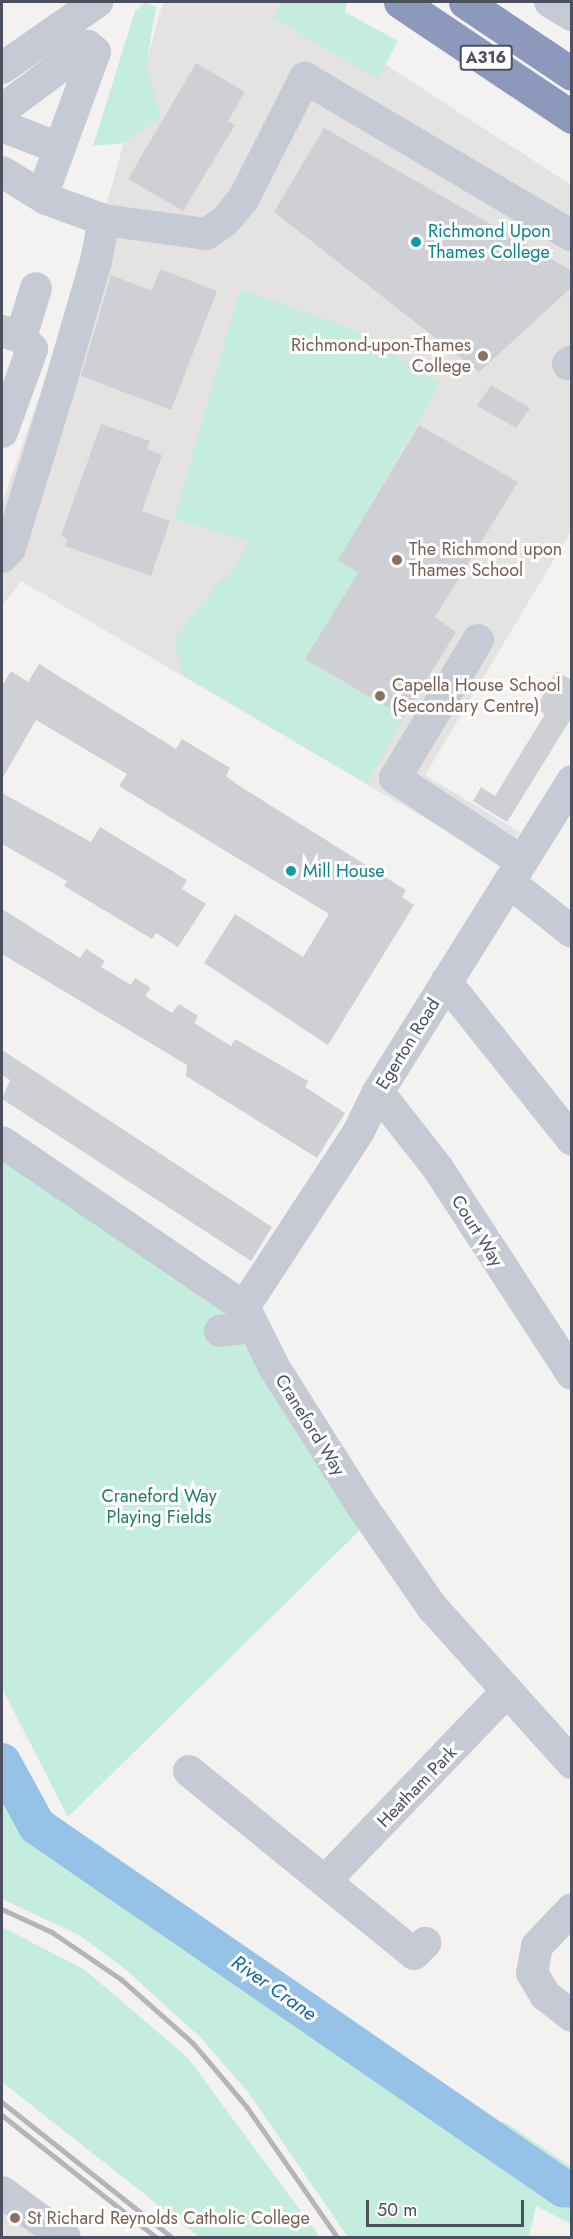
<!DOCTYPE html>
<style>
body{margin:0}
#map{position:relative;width:573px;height:2239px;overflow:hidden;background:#f3f2f1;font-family:Jost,sans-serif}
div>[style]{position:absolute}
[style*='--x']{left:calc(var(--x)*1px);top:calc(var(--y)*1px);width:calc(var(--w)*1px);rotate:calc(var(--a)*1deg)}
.education>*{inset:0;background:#e4e3e2}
.green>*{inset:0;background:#c4eddd}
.river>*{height:38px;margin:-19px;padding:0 19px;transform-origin:19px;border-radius:19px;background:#95c2e6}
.building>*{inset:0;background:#cfd0d5}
.minor>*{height:32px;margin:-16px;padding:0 16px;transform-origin:16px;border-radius:16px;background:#c6cad4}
.highway>*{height:33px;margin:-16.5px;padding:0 16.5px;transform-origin:16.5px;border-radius:16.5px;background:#8d99bc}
.rail>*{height:4.5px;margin:-2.25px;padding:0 2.25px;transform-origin:2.25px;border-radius:2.25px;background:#b4b5bb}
.dots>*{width:16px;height:16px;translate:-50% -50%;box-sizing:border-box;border:3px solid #fff;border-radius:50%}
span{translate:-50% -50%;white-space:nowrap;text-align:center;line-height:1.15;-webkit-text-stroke:6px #fff;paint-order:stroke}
.shield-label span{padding:2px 4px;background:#fff;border:2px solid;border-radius:4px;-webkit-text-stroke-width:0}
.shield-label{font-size:16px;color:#4a505d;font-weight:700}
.culture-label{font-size:18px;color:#0d838f}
.left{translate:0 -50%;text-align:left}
.education-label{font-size:18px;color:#785e54}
.right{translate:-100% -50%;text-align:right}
.street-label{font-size:18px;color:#4a505d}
.park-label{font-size:18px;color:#1f7b62}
.water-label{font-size:20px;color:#1865a3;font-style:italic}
.frame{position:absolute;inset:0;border:3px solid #4a505d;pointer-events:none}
.scale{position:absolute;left:366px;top:2200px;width:158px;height:27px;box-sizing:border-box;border:3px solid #4a505d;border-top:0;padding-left:8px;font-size:18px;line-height:21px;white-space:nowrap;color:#4a505d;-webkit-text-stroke:4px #fff;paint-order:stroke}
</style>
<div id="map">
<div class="education">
<div style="clip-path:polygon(163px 2px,289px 2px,571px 185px,571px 531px,425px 775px,520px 832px,501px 863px,21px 581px,2px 606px,2px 503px,106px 206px)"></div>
<div style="clip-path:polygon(2px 2199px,55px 2237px,2px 2237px)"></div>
</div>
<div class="green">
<div style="clip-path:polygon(146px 2px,156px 7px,146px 66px,161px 117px,124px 143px,93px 146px,135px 11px)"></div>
<div style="clip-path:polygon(281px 2px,347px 2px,345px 12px,398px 41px,377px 79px,273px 18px)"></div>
<div style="clip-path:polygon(240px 289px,350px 328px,440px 384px,338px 560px,358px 573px,305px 659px,404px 717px,367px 784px,183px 675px,174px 639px,222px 578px,226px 580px,250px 542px,259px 544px,174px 519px)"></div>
<div style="clip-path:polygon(2px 1159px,221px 1308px,360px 1530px,68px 1817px,2px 1688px)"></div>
<div style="clip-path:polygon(2px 1782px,32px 1833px,336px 2040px,466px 2126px,505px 2122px,571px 2167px,571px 2224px,536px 2206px,529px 2237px,348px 2237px,248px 2092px,200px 2037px,125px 1969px,79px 1935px,2px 1899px)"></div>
<div style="clip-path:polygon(2px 1927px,85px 1970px,188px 2058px,320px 2237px,199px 2237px,2px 2082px)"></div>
</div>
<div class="river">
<div style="--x:2;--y:1762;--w:73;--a:61.3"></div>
<div style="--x:37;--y:1826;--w:639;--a:34.54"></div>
<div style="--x:563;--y:2188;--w:9;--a:6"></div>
</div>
<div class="building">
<div style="clip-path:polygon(196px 63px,245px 92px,228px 121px,235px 125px,183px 211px,128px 179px)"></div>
<div style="clip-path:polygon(324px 128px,572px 271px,572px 287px,479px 372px,274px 212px)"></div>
<div style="clip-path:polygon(160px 269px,217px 291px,171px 410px,81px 376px,111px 275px,152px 291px)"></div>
<div style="clip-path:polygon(491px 385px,530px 408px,516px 428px,477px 406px)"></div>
<div style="clip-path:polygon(101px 424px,150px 441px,147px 449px,162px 455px,142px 511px,170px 521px,151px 576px,65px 546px,68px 539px,61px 536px)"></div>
<div style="clip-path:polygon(419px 425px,518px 482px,435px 617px,456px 632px,404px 717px,305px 659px,358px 573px,338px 560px)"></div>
<div style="clip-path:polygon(39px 664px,176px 749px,182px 739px,215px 759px,230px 768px,226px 776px,241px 787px,406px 890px,402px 897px,414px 905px,328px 1045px,204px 963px,235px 914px,303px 957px,329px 914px,119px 786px,127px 774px,36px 720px,2px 779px,2px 686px,11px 671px,28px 682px)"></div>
<div style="clip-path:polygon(556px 671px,572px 680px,572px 717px,507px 822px,473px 801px,481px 787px,495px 796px,545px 714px,536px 708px)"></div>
<div style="clip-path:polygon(2px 793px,91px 842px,100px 827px,187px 880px,182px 889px,206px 904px,178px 947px,156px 933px,152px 939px,64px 886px,67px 881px,2px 844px)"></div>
<div style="clip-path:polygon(2px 909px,80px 958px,86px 949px,105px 961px,101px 967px,131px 985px,135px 978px,151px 988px,145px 996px,172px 1013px,179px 1004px,198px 1016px,194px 1023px,231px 1046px,235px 1039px,308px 1081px,305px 1087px,345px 1113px,317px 1158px,186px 1076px,187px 1065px,2px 954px)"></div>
<div style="clip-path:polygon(2px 1050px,272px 1227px,251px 1261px,2px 1099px,10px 1080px,2px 1075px)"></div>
</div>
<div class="minor">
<div style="--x:550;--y:2;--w:26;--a:31"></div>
<div style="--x:2;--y:68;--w:116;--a:-34.8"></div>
<div style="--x:2;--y:110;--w:107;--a:-36.7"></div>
<div style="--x:88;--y:46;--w:9;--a:41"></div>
<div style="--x:95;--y:52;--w:153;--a:110.2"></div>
<div style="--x:2;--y:126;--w:60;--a:21.4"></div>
<div style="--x:2;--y:172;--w:52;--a:31.5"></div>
<div style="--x:46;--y:199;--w:62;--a:19.9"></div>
<div style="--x:104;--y:220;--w:103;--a:7.8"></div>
<div style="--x:206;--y:234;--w:22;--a:-34"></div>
<div style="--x:224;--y:222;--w:31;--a:-50"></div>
<div style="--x:244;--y:198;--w:135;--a:-63.1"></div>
<div style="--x:305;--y:78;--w:310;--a:30.6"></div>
<div style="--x:2;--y:331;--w:20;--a:18"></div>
<div style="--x:21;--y:337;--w:51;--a:-73"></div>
<div style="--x:568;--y:364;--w:5;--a:-37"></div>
<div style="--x:2;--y:432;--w:88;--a:-70.1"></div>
<div style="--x:32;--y:349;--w:16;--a:-133"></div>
<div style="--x:2;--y:557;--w:12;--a:-48"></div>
<div style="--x:10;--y:548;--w:170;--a:-72.9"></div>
<div style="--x:60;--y:385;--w:129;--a:-73.8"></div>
<div style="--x:96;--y:261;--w:42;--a:-79"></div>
<div style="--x:478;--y:640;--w:161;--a:121"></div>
<div style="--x:395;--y:778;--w:151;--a:33.4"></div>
<div style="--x:509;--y:882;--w:80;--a:38.4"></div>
<div style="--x:446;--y:982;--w:202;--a:51.4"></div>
<div style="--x:378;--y:1092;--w:95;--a:51.8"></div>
<div style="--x:437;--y:1167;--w:247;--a:56.9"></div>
<div style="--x:2;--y:1142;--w:293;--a:34.3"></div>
<div style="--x:244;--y:1307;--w:67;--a:63.4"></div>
<div style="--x:274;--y:1367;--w:165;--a:57.7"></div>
<div style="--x:362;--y:1506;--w:123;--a:55.3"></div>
<div style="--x:432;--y:1607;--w:210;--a:48.1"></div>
<div style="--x:244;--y:1307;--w:210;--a:-56.8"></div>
<div style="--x:359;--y:1131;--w:43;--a:-64"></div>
<div style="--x:378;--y:1092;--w:367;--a:-58"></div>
<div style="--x:220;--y:1331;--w:34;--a:-7"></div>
<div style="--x:189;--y:1771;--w:290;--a:39.1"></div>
<div style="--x:414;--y:1954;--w:16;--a:-45"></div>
<div style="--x:326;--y:1880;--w:260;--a:-46.2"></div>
<div style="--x:572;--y:1909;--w:51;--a:133.4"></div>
<div style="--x:537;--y:1946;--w:27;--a:100"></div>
<div style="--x:532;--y:1973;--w:26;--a:59"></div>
<div style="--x:545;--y:1995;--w:34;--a:38"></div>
<div style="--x:2;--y:2192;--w:78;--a:36.1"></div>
</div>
<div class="highway">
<div style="--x:400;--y:2;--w:207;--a:33.8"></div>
<div style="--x:465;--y:2;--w:129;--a:33.9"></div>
</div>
<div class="rail">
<div style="--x:2;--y:1909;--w:55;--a:24.7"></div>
<div style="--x:52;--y:1932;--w:83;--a:34.3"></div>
<div style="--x:121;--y:1979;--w:96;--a:41.6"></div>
<div style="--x:193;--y:2043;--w:84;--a:49.8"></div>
<div style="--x:247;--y:2107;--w:160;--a:55.2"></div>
<div style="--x:2;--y:2102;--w:218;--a:38.5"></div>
<div style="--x:2;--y:2115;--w:198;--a:38.4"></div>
</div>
<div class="dots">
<div style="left:416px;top:242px;background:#0f9aa8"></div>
<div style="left:483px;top:356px;background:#8d6e63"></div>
<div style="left:397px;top:560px;background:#8d6e63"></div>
<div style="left:380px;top:696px;background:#8d6e63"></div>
<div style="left:291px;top:871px;background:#0f9aa8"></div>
<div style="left:15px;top:2218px;background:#8d6e63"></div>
</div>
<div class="shield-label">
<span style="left:486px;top:58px">A316</span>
</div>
<div class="culture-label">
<span class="left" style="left:428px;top:242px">Richmond Upon<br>Thames College</span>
<span class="left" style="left:303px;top:871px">Mill House</span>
</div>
<div class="education-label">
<span class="right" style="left:471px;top:356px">Richmond-upon-Thames<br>College</span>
<span class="left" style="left:409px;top:560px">The Richmond upon<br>Thames School</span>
<span class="left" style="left:392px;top:696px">Capella House School<br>(Secondary Centre)</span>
<span class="left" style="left:27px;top:2218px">St Richard Reynolds Catholic College</span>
</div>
<div class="street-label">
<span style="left:408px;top:1044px;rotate:-58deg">Egerton Road</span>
<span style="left:477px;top:1231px;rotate:58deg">Court Way</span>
<span style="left:310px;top:1425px;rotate:58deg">Craneford Way</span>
<span style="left:417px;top:1787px;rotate:-46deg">Heatham Park</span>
</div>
<div class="park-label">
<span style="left:159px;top:1507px">Craneford Way<br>Playing Fields</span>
</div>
<div class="water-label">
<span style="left:274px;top:1988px;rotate:35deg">River Crane</span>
</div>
<div class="frame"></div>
<div class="scale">50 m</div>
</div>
